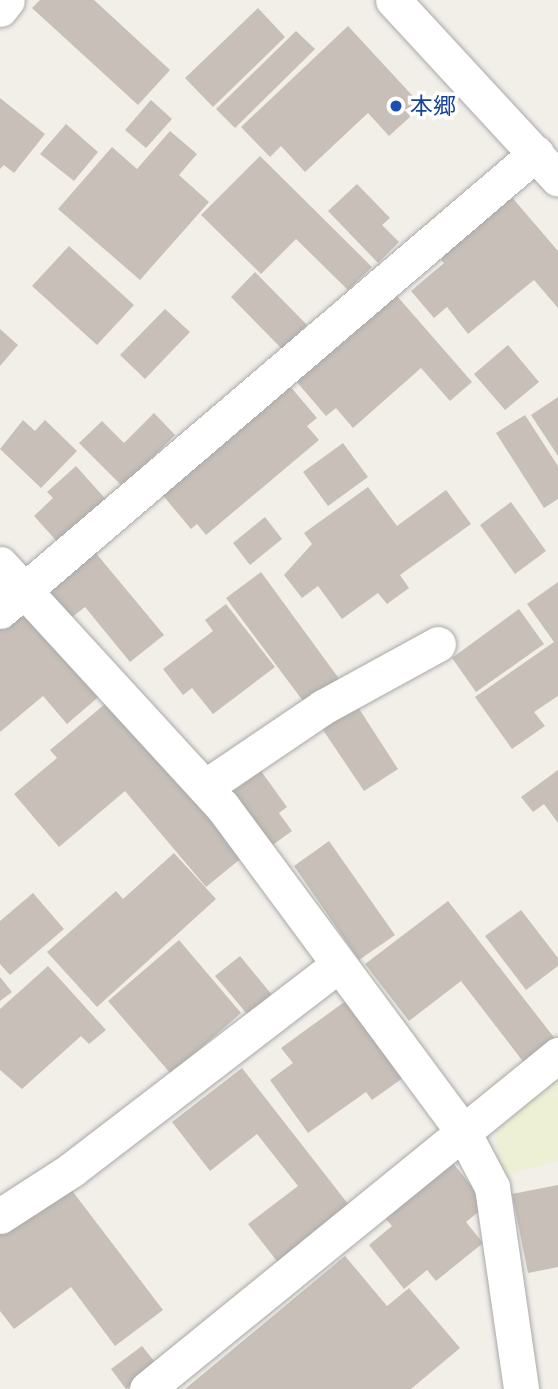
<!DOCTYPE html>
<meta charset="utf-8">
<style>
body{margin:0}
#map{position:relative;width:558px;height:1389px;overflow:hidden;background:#f2efe9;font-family:"Space Grotesk","Noto Sans JP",sans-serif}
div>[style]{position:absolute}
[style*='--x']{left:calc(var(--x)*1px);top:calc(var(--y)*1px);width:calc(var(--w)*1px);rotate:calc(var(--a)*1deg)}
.farmland>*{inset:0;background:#eef0d5}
.building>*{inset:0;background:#c7bfb8}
.roads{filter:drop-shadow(0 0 2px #a9a9a9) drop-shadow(0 0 2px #a9a9a9)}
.street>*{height:35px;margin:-17.5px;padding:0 17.5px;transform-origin:17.5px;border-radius:17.5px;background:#fff}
.dots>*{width:19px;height:19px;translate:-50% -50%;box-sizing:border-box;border:4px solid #fff;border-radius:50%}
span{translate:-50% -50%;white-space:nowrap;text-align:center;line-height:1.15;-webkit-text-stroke:7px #fff;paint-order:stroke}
.transit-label{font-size:23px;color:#164399}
.left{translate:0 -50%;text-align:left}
</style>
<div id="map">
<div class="farmland">
<div style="clip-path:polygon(558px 1073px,558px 1161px,501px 1176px,494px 1124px)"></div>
</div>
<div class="building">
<div style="clip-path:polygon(40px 0,94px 0,170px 70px,138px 105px,32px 8px)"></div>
<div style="clip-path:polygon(258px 8px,285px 37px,213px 107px,185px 78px)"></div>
<div style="clip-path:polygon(348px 26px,422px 106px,389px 136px,368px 113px,305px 172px,281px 146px,270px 157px,241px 127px)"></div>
<div style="clip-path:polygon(296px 31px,315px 49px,235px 128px,216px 109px)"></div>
<div style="clip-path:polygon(0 98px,45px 134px,14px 173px,4px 165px,0 169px)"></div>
<div style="clip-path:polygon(151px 100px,172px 119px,146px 148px,125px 130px)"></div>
<div style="clip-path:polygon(66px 124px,98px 152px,74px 181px,40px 154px)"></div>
<div style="clip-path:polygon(170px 131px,197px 154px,179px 175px,209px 202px,140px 280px,58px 209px,112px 147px,137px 169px)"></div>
<div style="clip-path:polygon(260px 156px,372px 267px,348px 290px,296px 239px,261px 274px,201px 215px)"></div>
<div style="clip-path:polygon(357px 184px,390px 218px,382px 225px,399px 242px,378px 263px,328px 211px)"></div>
<div style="clip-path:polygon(503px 187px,558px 251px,558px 308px,534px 280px,468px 334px,447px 307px,434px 318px,411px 291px,444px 263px,431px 248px)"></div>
<div style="clip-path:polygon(69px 246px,134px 305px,97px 345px,32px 286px)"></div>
<div style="clip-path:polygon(255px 272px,307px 325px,282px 349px,231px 297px)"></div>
<div style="clip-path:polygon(390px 288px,472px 382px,450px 401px,421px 368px,353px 428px,336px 408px,326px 416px,290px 374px)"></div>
<div style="clip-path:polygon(165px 309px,190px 332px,145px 379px,120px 355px)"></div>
<div style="clip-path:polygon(0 329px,18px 345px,0 366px)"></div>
<div style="clip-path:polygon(508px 345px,539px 382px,505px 410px,474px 374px)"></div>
<div style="clip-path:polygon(289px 385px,317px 418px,307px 426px,319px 440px,206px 535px,197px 524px,191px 529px,160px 492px)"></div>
<div style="clip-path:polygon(558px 397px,558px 456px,531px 415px)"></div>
<div style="clip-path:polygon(154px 413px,175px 435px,123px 487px,79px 443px,102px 421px,124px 443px)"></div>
<div style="clip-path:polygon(525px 415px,558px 466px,558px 499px,544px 508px,496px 433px)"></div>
<div style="clip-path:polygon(23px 420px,35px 431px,45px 420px,77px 451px,41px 488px,0 449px)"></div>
<div style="clip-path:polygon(343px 443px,368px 477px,328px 506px,303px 472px)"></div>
<div style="clip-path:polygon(76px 466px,110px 504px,62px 547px,34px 516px,53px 498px,47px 492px)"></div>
<div style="clip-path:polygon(368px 487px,397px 526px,446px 490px,471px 524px,400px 575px,409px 588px,387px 604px,378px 593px,342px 619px,318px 586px,302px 598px,284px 575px,312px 544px,304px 533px)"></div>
<div style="clip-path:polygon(511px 502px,546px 551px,515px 574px,480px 525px)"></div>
<div style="clip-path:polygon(265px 517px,282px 539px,250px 565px,233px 543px)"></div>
<div style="clip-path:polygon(95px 552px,164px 635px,130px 662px,85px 607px,67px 621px,44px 594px)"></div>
<div style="clip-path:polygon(261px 572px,340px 680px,306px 705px,226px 598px)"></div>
<div style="clip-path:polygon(558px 582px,558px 696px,534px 712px,545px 726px,512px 749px,475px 697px,554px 642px,527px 604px)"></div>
<div style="clip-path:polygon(24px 598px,103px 693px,67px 724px,43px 696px,0 732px,0 618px)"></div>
<div style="clip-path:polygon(226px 604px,275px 667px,213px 714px,192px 688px,183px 695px,163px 669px,213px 631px,205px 620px)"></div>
<div style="clip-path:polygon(519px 609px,544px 644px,476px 692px,452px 658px)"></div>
<div style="clip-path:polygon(111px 699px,244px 856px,206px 887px,125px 791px,59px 847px,14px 794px,57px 758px,50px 750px)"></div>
<div style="clip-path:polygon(356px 704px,398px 769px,364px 791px,321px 727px)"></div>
<div style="clip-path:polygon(558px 770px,558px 823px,544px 804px,533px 812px,521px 797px)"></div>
<div style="clip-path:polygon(261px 771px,287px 807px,279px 813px,292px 831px,267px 849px,228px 795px)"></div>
<div style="clip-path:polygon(329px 841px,395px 935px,359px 960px,294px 866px)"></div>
<div style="clip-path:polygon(174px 853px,216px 899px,97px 1007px,47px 952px,116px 891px,123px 899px)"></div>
<div style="clip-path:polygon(33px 893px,64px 929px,10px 975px,0 964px,0 921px)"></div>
<div style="clip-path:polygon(448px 901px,556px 1040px,525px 1064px,461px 981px,409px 1021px,365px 964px)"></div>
<div style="clip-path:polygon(521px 910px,558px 958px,558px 966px,526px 990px,485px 936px)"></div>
<div style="clip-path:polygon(179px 940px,241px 1013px,171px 1074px,108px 1001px)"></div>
<div style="clip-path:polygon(240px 956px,277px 1001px,253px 1021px,215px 976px)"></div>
<div style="clip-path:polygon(48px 966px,106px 1030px,89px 1044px,81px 1036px,22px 1089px,0 1070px,0 1009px)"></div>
<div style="clip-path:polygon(0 977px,12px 992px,0 1001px)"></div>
<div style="clip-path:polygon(347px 1000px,403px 1078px,372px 1100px,366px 1092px,308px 1133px,270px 1080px,293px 1063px,281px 1048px)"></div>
<div style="clip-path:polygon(242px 1068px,352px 1209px,280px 1265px,248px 1224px,298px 1186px,257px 1134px,210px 1171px,172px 1122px)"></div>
<div style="clip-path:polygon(452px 1162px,487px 1205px,466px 1222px,483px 1243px,436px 1281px,427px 1270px,404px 1289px,369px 1245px,392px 1226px,383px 1216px)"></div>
<div style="clip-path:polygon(67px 1184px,163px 1310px,115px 1346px,71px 1287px,14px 1329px,0 1311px,0 1234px)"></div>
<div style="clip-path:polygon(558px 1185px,558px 1267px,528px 1273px,512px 1194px)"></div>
<div style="clip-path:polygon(345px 1256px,387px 1306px,409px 1288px,460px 1348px,411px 1389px,185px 1389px)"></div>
<div style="clip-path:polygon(142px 1346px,159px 1367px,126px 1389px,111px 1369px)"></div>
</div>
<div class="roads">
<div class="street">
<div style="--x:393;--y:0;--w:243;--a:47.3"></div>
<div style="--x:0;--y:9;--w:11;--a:-52"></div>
<div style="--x:0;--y:564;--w:328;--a:47.5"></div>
<div style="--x:222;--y:806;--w:403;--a:53.5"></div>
<div style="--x:462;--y:1130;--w:64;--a:62.2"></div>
<div style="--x:492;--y:1187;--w:204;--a:81.8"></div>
<div style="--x:0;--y:611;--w:705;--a:-40.51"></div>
<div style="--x:205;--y:787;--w:143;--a:-34.1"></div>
<div style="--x:323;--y:707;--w:131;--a:-28.7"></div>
<div style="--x:0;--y:1216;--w:85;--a:-32.9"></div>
<div style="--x:71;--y:1170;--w:337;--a:-37.5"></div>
<div style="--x:147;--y:1389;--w:530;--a:-39.1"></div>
</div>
</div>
<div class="dots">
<div style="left:396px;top:106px;background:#1a4fb4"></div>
</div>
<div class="transit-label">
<span class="left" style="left:410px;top:106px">本郷</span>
</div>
</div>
